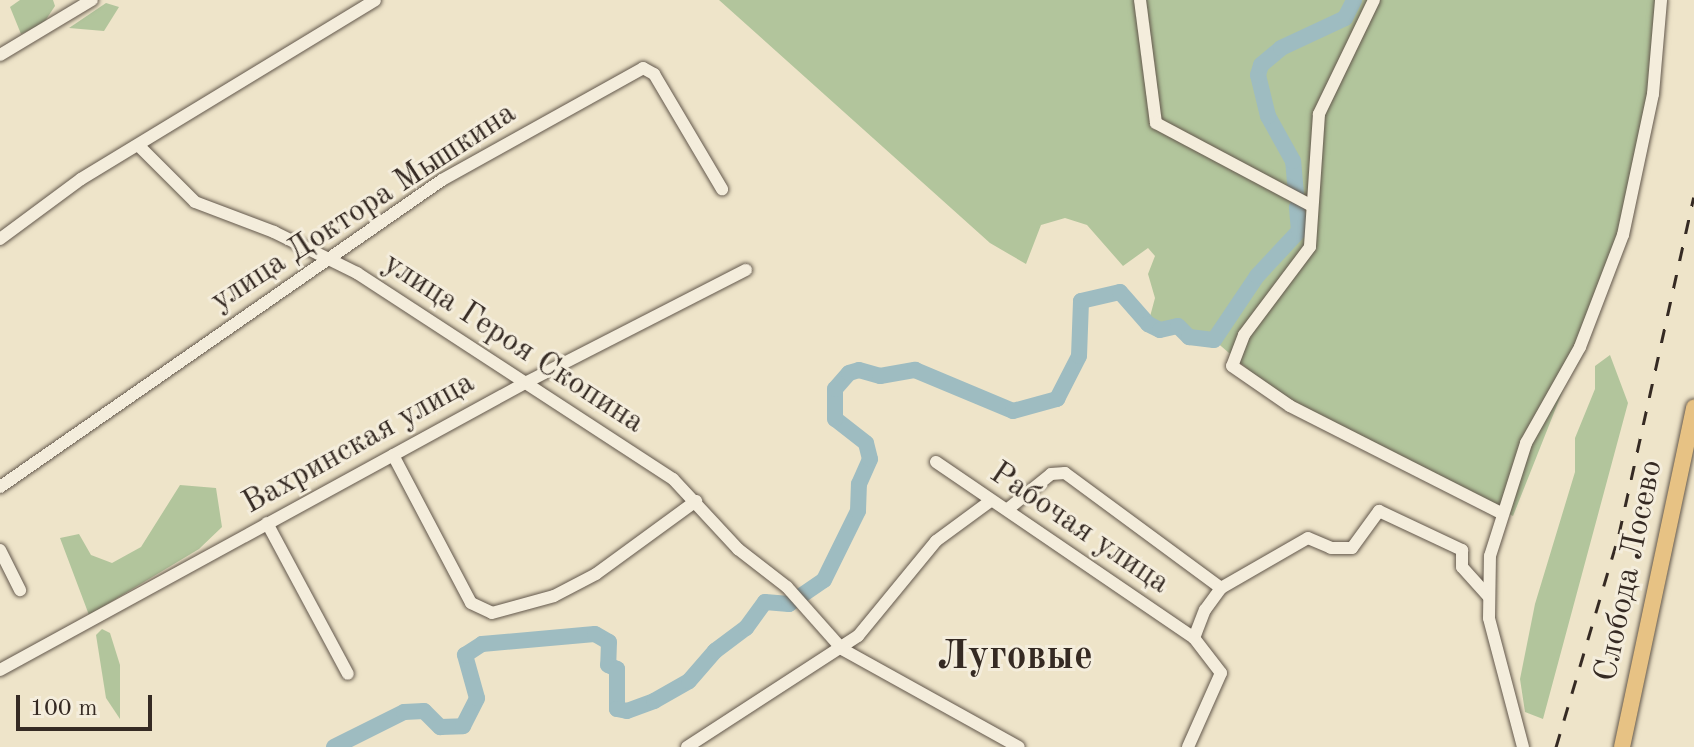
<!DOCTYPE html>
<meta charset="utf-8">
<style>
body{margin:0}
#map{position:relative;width:1694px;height:747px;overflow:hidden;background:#eee4c9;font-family:"Old Standard TT",serif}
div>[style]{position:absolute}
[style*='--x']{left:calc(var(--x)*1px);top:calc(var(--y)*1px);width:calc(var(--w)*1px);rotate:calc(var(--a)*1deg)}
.green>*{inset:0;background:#b2c59c}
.river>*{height:16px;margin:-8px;padding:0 8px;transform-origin:8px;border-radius:8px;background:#9ebcc1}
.roads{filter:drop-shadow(0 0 2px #63584c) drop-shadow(0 0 2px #63584c)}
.minor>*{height:12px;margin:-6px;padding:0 6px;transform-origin:6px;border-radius:6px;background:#f4eddc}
.major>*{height:16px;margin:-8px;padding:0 8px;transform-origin:8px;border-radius:8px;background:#e7c284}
.rail>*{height:3px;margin-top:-1.5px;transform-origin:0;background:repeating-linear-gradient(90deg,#352a23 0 14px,transparent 0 28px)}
span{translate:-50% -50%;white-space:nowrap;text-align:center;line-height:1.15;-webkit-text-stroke:6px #f4eddc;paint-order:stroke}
.street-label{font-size:32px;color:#352a23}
.district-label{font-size:40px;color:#352a23;font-weight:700}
.scale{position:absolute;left:16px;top:695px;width:136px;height:36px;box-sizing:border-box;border:4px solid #352a23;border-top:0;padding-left:10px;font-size:24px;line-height:28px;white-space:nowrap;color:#352a23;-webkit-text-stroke:6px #f4eddc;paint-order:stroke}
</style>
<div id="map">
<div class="green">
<div style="clip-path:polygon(20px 0,53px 0,55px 6px,43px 24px,21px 34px,10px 7px)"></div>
<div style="clip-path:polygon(719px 0,1658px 0,1653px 79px,1624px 237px,1581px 358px,1565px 385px,1513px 516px,1290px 406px,1214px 340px,1189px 337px,1178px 326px,1160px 330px,1148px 324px,1155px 298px,1148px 274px,1155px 256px,1148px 248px,1123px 266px,1087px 225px,1065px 218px,1041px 225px,1026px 264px,990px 243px)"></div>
<div style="clip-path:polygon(106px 3px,119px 7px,104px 31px,69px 28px)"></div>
<div style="clip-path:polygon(1610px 355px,1628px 403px,1543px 719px,1525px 712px,1520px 679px,1535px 604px,1575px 472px,1575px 438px,1595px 389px,1595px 366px)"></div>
<div style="clip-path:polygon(180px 485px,216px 488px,222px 527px,199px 549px,89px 615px,60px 538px,79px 534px,91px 555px,112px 563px,141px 547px)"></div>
<div style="clip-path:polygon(102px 629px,110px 633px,120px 665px,120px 719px,106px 698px,96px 635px)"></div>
</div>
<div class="river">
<div style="--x:1296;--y:194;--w:33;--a:-95"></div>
<div style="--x:1293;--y:161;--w:51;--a:-119.1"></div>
<div style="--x:1268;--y:116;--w:42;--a:-103.7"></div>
<div style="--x:1258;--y:75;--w:10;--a:-73"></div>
<div style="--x:1261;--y:65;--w:26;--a:-40"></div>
<div style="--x:1281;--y:48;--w:71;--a:-25.1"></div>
<div style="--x:1345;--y:18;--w:20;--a:-63"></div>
<div style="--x:334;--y:747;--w:78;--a:-26.6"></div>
<div style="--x:404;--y:712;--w:20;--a:-3"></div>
<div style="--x:424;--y:711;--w:23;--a:45"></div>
<div style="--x:440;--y:727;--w:23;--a:-2"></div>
<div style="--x:463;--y:726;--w:31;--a:-63"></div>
<div style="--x:477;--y:698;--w:45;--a:-105.6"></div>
<div style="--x:465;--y:655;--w:20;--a:-33"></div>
<div style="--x:482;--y:644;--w:113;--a:-5.1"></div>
<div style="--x:595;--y:634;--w:16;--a:30"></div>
<div style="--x:609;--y:642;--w:23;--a:92"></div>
<div style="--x:608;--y:665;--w:10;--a:24"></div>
<div style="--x:617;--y:669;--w:40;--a:90"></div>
<div style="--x:617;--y:709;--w:10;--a:11"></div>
<div style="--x:627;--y:711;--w:29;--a:-20"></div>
<div style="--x:654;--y:701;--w:40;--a:-29.7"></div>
<div style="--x:689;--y:681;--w:40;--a:-49"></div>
<div style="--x:715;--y:651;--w:39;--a:-37"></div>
<div style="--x:746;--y:628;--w:32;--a:-54"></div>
<div style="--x:765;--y:602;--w:24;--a:5"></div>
<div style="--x:789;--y:604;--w:42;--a:-34.4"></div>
<div style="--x:824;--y:580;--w:77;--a:-63.8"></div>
<div style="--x:858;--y:511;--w:27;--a:-88"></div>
<div style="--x:859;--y:484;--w:27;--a:-66"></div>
<div style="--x:870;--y:459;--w:16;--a:-104"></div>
<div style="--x:866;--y:443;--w:39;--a:-142"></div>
<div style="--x:835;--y:419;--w:30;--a:-90"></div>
<div style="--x:835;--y:389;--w:21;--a:-49"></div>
<div style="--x:849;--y:373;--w:10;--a:-17"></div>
<div style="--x:859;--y:370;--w:22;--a:16"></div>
<div style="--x:880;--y:376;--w:36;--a:-10"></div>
<div style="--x:915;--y:370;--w:106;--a:22.7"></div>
<div style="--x:1013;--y:411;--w:46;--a:-15.3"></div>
<div style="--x:1057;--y:399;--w:48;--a:-62.9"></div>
<div style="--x:1079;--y:356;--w:55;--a:-87.9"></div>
<div style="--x:1081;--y:301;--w:40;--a:-13"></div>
<div style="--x:1120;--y:292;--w:43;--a:48.8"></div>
<div style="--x:1148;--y:324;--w:13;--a:27"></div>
<div style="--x:1160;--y:330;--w:18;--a:-13"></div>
<div style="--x:1178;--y:326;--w:16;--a:45"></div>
<div style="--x:1189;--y:337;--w:25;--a:7"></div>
<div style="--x:1214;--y:340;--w:77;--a:-56.1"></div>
<div style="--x:1257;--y:276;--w:62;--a:-47"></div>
<div style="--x:1299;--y:231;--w:24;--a:-95"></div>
</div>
<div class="roads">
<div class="minor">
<div style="--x:1140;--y:0;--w:124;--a:82.6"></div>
<div style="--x:1156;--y:123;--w:174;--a:28"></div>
<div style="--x:1374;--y:0;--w:127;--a:115.8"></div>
<div style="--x:1319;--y:114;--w:133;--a:93.9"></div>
<div style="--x:1310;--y:247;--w:110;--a:126.9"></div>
<div style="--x:1244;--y:335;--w:33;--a:111"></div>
<div style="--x:1232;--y:366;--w:70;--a:34.6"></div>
<div style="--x:1290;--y:406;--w:237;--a:26.9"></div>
<div style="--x:0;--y:55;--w:107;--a:-30.9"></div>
<div style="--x:139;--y:146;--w:79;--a:45"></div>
<div style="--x:195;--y:202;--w:85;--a:20.8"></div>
<div style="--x:274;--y:232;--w:93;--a:26.3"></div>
<div style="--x:357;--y:273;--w:377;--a:33.1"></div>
<div style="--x:673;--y:479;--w:96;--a:47.1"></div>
<div style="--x:738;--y:549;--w:62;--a:37.8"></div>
<div style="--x:787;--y:587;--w:83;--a:48.4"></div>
<div style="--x:842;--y:649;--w:202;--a:29"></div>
<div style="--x:0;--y:239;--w:101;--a:-36.5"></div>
<div style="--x:81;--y:179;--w:344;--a:-31.3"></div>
<div style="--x:393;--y:455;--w:167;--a:62.2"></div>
<div style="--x:471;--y:603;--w:23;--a:25"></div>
<div style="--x:492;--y:613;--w:64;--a:-15.3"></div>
<div style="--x:554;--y:596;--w:47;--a:-27.6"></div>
<div style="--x:596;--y:574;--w:124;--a:-36.1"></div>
<div style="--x:936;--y:462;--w:312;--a:34.3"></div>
<div style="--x:0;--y:487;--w:538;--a:-34.78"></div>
<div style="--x:442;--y:180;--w:230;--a:-29.1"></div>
<div style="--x:643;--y:68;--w:13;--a:29"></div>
<div style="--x:654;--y:74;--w:134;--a:59.4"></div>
<div style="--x:1008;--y:509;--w:55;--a:-39.1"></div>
<div style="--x:1051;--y:474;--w:14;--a:-4"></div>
<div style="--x:1065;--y:473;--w:194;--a:36.4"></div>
<div style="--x:267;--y:523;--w:171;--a:61.8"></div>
<div style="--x:0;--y:550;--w:45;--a:63.4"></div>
<div style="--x:0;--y:670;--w:601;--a:-28.66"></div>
<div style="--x:527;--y:382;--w:246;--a:-27.1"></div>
<div style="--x:687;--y:747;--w:204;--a:-33"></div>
<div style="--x:858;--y:636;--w:123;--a:-50.6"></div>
<div style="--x:936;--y:541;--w:66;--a:-36.3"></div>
<div style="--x:1188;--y:747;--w:81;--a:-66"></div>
<div style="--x:1221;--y:673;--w:44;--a:-127.6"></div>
<div style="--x:1194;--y:638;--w:30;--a:-69"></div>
<div style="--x:1205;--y:610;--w:27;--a:-54"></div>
<div style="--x:1221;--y:588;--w:100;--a:-29.9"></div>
<div style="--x:1308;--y:538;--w:25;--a:23"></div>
<div style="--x:1331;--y:548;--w:21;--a:0"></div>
<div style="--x:1352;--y:548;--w:46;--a:-53.9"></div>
<div style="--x:1379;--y:511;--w:92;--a:25.2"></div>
<div style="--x:1462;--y:550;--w:17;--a:90"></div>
<div style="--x:1462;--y:567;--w:39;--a:48"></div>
<div style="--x:1523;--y:747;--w:133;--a:-104.8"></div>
<div style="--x:1489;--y:618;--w:62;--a:-89.1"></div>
<div style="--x:1490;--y:556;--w:119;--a:-72.3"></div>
<div style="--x:1526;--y:443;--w:110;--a:-60.6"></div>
<div style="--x:1580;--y:347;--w:120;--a:-69"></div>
<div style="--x:1623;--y:235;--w:144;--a:-78"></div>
<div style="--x:1653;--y:94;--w:94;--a:-85.1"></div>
</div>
<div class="major">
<div style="--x:1622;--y:747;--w:347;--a:-78"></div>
</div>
</div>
<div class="rail">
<div style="--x:1556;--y:747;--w:222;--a:-73.5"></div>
<div style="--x:1619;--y:534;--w:345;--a:-77.5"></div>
</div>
<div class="street-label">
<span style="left:364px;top:208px;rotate:-33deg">улица Доктора Мышкина</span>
<span style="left:513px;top:344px;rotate:33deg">улица Героя Скопина</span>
<span style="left:359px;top:444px;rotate:-29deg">Вахринская улица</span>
<span style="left:1079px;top:529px;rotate:34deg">Рабочая улица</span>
<span style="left:1630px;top:571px;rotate:-78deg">Слобода Лосево</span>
</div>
<div class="district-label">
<span style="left:1015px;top:658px">Луговые</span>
</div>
<div class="scale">100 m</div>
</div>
